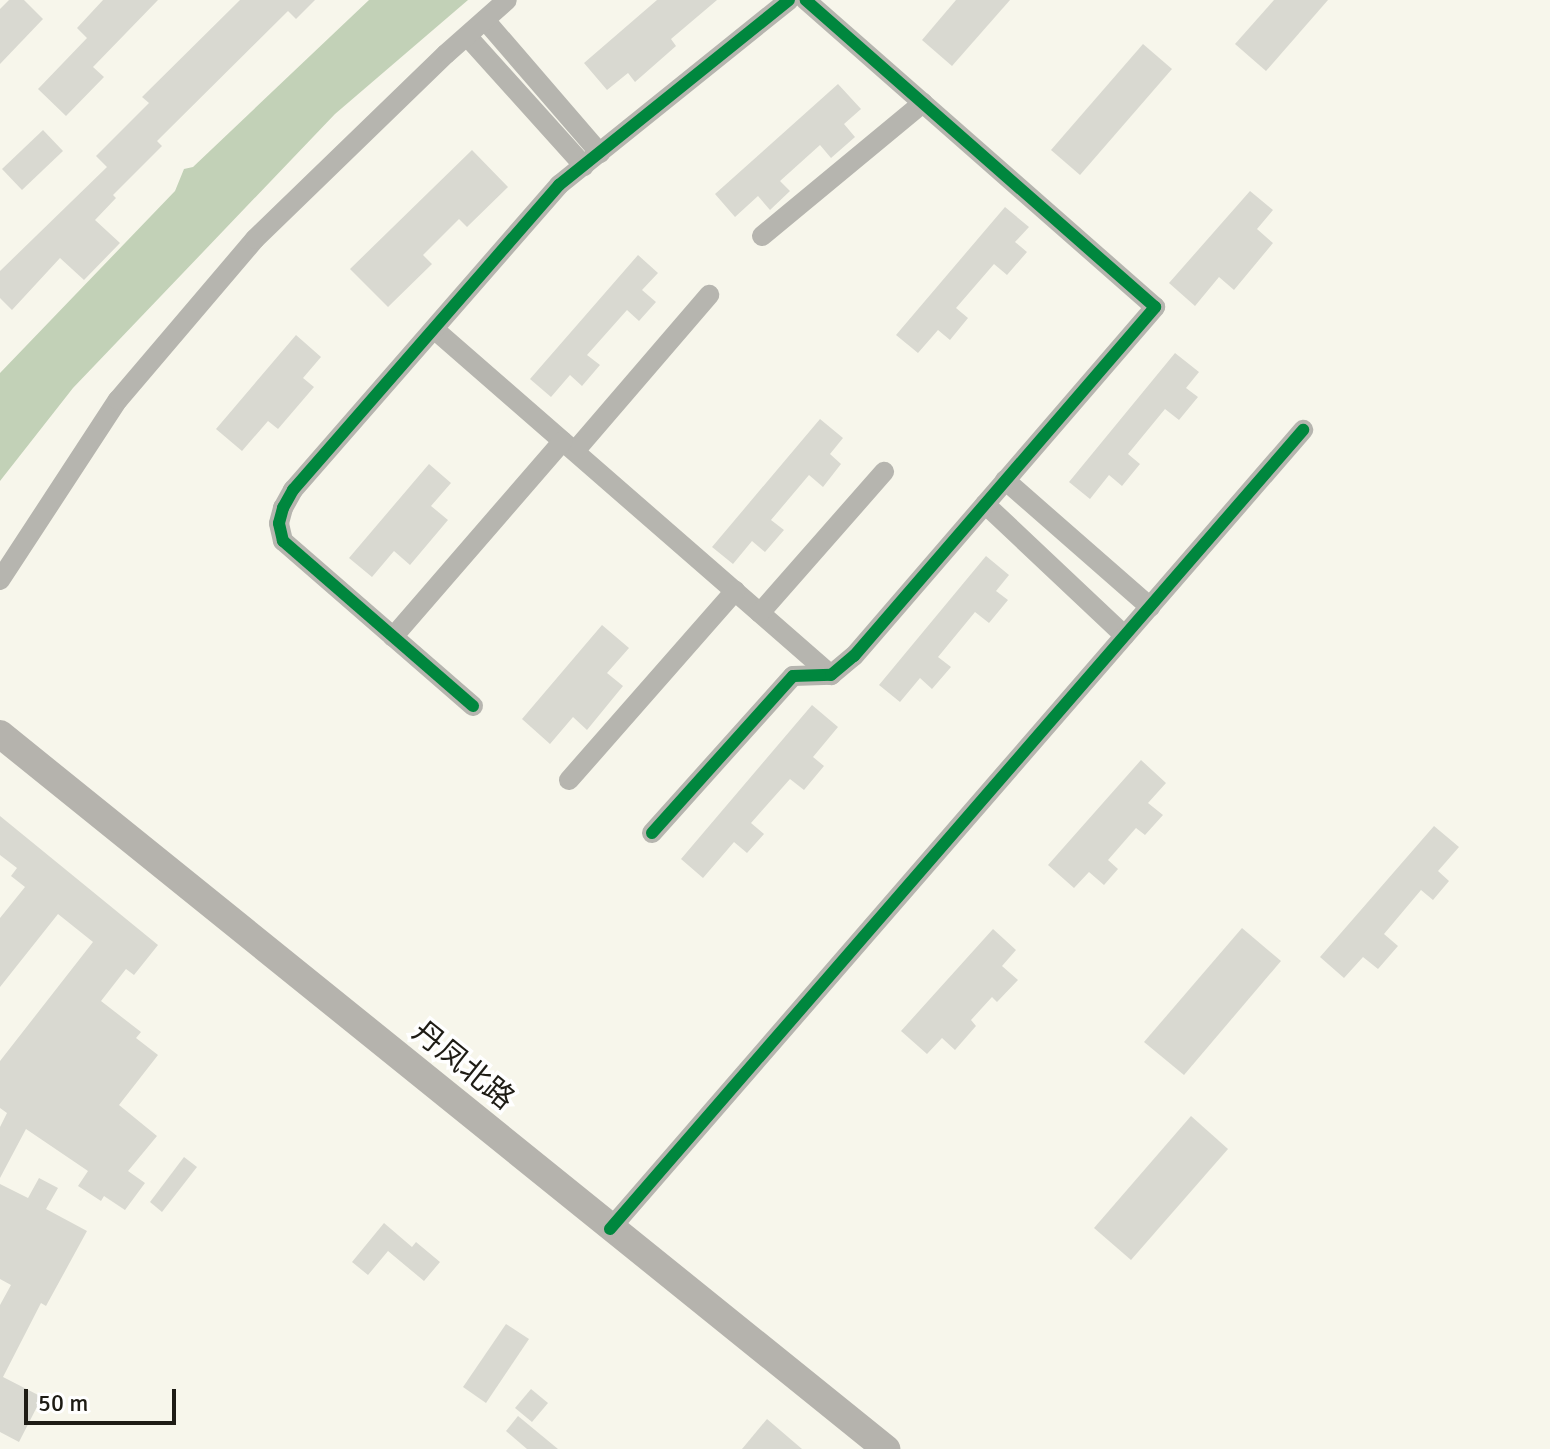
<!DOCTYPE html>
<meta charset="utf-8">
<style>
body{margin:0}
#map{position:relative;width:1550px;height:1449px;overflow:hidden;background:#f7f6eb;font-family:Signika,"Noto Sans SC",sans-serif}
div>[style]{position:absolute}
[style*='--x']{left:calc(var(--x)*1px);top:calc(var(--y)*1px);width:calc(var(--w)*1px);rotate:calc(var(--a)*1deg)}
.water>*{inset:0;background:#c2d1b7}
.building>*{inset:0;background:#d9d9d1}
.street>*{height:20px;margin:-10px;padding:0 10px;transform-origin:10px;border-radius:10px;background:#b6b5af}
.secondary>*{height:28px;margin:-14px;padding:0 14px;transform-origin:14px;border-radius:14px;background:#b5b3ad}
.cycleway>*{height:12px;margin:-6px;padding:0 6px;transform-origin:6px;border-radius:6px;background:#00873e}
span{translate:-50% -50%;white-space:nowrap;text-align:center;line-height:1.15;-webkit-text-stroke:7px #fff;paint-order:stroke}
.street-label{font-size:30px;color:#1e1c15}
.scale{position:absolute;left:24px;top:1389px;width:152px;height:36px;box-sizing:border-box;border:4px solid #1e1c15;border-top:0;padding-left:10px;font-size:24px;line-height:28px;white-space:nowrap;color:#1e1c15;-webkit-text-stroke:6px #fff;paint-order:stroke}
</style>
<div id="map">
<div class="water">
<div style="clip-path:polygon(369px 0,468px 0,335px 114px,73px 388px,0 481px,0 373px,175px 191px,184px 169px,193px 167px)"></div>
</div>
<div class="building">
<div style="clip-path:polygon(9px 0,24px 0,43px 19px,0 64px,0 9px)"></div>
<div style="clip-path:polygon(103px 0,158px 0,93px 67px,104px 77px,66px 116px,38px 89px,87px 38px,77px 28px)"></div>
<div style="clip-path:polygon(240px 0,315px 0,296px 19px,288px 11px,157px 141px,162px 146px,113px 195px,116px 198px,95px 220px,120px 243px,84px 280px,60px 258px,12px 310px,0 298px,0 271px,107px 167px,96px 156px,149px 103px,142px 97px)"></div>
<div style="clip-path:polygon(657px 0,717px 0,671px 39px,676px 46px,635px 82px,628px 73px,607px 90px,584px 63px)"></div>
<div style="clip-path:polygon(956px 0,1010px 0,952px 66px,922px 40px)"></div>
<div style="clip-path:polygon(1274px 0,1328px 0,1266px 71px,1235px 44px)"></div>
<div style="clip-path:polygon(1143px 44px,1172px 69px,1080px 175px,1051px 150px)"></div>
<div style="clip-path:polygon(838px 84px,861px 109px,844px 124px,855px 137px,831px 158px,820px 145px,780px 181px,790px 191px,770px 210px,758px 196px,735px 217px,715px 194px)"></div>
<div style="clip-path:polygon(43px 130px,63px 151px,22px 190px,2px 169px)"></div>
<div style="clip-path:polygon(472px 150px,508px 187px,467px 227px,459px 219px,423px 255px,432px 264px,388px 307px,350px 269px)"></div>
<div style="clip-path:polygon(1250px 191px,1273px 210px,1257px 229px,1273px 243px,1234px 290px,1219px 277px,1195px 306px,1169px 283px)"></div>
<div style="clip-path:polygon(1005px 207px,1029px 227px,1015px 242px,1027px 252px,1007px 275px,994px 264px,956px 308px,968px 318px,950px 340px,938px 330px,918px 353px,896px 335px)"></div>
<div style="clip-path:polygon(638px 255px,658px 273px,642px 290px,656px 302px,639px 321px,627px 310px,587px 355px,600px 365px,582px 386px,570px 375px,551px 397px,530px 379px)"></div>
<div style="clip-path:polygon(296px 335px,321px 357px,303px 378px,314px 387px,278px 429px,268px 421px,242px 451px,216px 429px)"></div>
<div style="clip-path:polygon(1175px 353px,1199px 372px,1186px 388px,1198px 397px,1179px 420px,1165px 409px,1128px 454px,1140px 464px,1122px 486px,1109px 475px,1090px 499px,1069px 482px)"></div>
<div style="clip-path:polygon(820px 419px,843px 438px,830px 454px,841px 464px,823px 487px,809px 475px,771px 520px,784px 530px,765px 552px,752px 541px,733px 564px,712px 547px)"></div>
<div style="clip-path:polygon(429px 464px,451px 483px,431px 506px,448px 520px,410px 565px,394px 551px,372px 577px,349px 558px)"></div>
<div style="clip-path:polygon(986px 556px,1009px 575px,996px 591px,1008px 600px,989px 623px,975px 612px,938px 657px,951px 667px,932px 689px,920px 678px,900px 702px,879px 685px)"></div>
<div style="clip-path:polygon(602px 625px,629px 648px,607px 673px,623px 686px,587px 730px,573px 717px,550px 744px,522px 719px)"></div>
<div style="clip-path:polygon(812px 705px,838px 727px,813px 757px,824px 766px,804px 790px,790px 779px,751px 823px,764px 834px,747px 853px,734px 842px,703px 878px,681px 859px)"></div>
<div style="clip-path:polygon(1141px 760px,1166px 783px,1148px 803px,1163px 815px,1145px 835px,1136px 828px,1108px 860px,1118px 869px,1104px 885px,1089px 872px,1074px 888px,1048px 865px)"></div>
<div style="clip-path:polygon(0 816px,158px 945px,134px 975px,126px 969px,101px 1001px,141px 1032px,136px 1038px,158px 1055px,119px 1105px,157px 1136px,128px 1171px,145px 1183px,125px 1210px,104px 1196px,101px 1201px,78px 1186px,88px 1171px,26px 1129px,0 1178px,0 1127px,7px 1113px,0 1108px,0 1061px,93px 942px,58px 914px,0 987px,0 918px,25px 887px,11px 876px,17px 868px,0 855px)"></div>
<div style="clip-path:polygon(1434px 826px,1459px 847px,1438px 871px,1449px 881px,1433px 900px,1421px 890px,1384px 934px,1398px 946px,1378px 969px,1363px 957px,1344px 978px,1320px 957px)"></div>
<div style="clip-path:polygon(1242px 928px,1281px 961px,1184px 1075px,1144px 1042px)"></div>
<div style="clip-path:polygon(993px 929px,1016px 950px,1002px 966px,1018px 980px,997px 1002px,992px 997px,971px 1020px,976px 1026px,955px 1050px,942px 1038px,927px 1054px,901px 1031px)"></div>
<div style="clip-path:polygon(1191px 1116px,1228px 1149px,1131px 1260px,1094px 1228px)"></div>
<div style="clip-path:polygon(184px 1157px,197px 1167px,162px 1212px,150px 1202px)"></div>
<div style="clip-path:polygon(39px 1178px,58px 1188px,46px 1209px,87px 1231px,46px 1306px,41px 1303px,3px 1377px,42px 1397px,19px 1442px,0 1432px,0 1305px,11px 1285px,0 1279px,0 1184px,28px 1198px)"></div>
<div style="clip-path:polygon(384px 1223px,412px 1247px,416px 1242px,440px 1262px,424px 1281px,388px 1251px,368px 1275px,352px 1262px)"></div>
<div style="clip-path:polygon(506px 1324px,529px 1339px,486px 1403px,463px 1387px)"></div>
<div style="clip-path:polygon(531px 1389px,548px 1403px,532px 1422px,515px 1408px)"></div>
<div style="clip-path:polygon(518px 1416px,558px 1449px,527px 1449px,506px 1431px)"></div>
<div style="clip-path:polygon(767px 1419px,802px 1449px,742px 1449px)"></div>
</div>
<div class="street">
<div style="--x:485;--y:20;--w:176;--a:49.2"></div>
<div style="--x:467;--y:36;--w:175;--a:48"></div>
<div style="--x:762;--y:236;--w:209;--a:-39.6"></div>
<div style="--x:434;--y:329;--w:527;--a:41.07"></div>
<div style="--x:575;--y:451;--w:206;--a:-49.3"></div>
<div style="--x:1005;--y:480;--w:193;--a:41.2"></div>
<div style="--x:985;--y:504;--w:192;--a:43.3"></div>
<div style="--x:0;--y:580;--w:215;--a:-56.8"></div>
<div style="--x:118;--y:400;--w:211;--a:-49.6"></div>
<div style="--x:255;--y:239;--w:266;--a:-44.1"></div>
<div style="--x:446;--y:54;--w:81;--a:-41.5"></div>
<div style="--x:760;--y:613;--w:188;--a:-48.7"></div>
<div style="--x:393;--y:637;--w:259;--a:-49.1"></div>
<div style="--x:473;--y:706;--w:252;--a:-139"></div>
<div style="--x:283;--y:541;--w:18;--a:-103"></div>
<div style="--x:279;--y:523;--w:16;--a:-75"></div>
<div style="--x:283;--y:508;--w:21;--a:-61"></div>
<div style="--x:293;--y:490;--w:405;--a:-48.9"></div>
<div style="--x:559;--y:185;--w:295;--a:-38.8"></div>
<div style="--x:569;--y:780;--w:252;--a:-48.7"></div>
<div style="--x:652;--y:833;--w:211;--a:-48.1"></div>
<div style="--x:793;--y:676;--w:38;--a:-2"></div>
<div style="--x:831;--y:675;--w:30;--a:-40"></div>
<div style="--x:854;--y:656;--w:461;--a:-49.2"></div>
<div style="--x:1155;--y:307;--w:465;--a:-138.7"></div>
<div style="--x:610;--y:1229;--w:1058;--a:-49.06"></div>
</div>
<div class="secondary">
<div style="--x:0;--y:734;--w:1139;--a:38.9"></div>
</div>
<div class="cycleway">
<div style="--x:473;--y:706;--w:252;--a:-139"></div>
<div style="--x:283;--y:541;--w:18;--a:-103"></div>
<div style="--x:279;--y:523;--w:16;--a:-75"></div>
<div style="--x:283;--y:508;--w:21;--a:-61"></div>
<div style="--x:293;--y:490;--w:405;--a:-48.9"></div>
<div style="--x:559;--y:185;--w:295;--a:-38.8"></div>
<div style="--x:652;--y:833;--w:211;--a:-48.1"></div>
<div style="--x:793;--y:676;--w:38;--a:-2"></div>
<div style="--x:831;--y:675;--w:30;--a:-40"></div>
<div style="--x:854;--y:656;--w:461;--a:-49.2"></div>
<div style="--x:1155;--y:307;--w:465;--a:-138.7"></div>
<div style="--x:610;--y:1229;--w:1058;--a:-49.06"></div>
</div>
<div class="street-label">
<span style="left:463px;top:1066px;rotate:39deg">丹凤北路</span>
</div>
<div class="scale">50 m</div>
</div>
